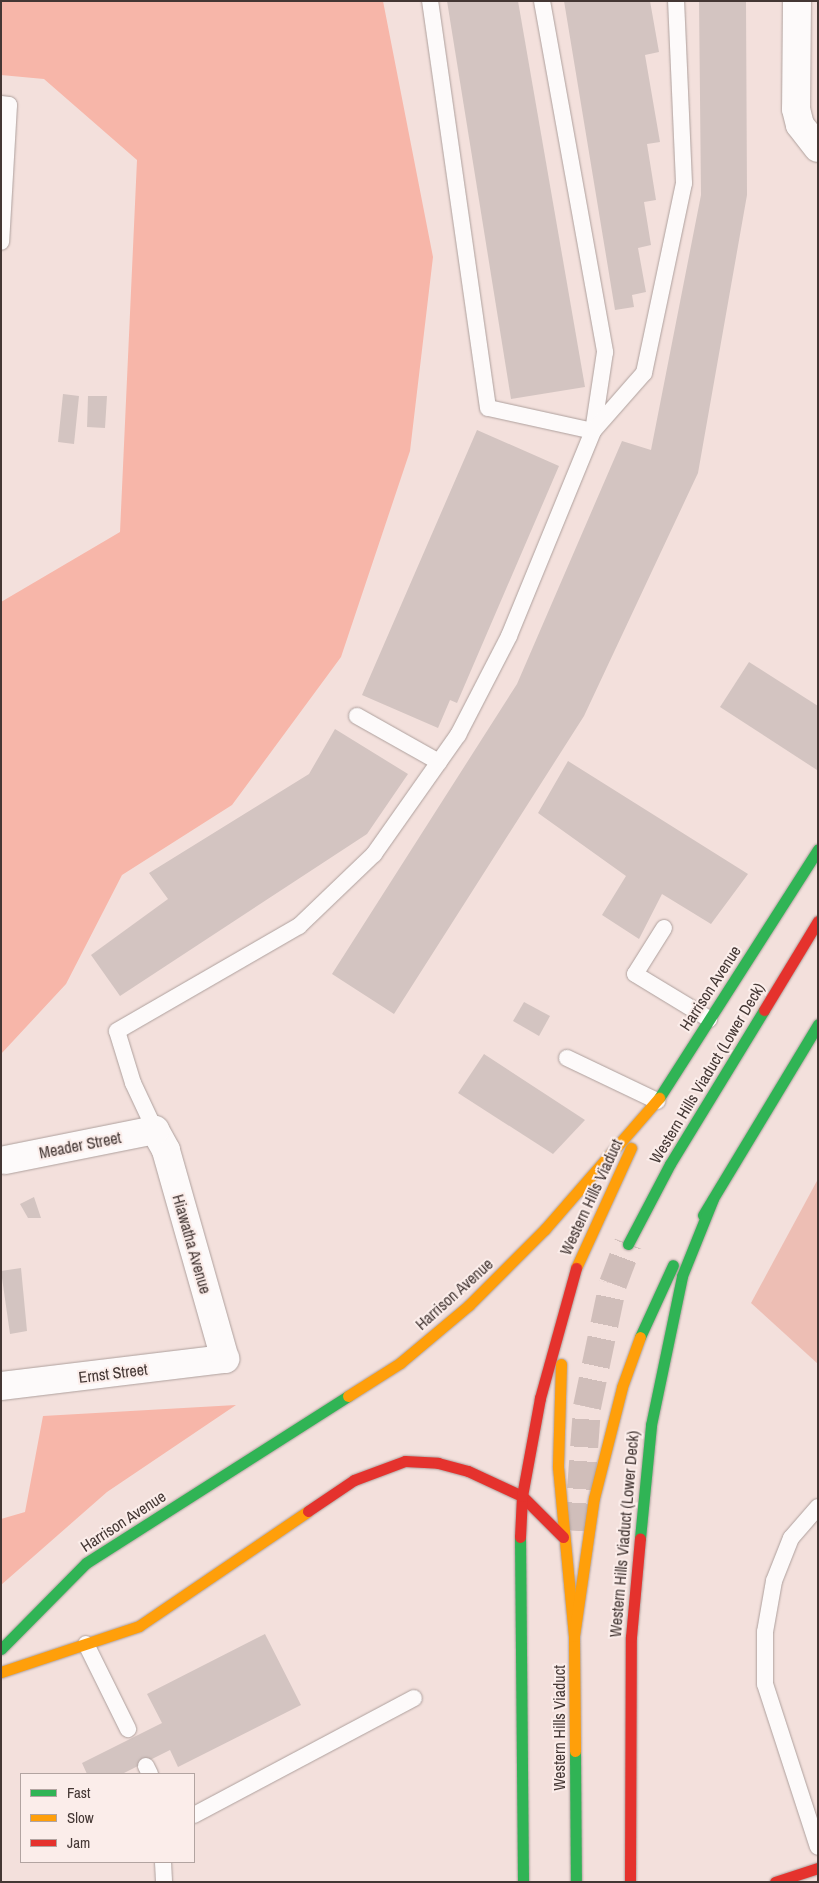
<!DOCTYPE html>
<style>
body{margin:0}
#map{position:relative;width:819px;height:1883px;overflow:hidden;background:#f3e0dc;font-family:"Archivo Narrow",sans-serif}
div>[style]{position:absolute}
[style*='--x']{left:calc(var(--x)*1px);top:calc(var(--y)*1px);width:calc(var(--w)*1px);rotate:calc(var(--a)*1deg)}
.green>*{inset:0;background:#edbeb4}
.forest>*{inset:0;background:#f7b6a9}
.building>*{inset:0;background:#d3c4c1}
.secondary-tunnel>*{height:28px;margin-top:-14px;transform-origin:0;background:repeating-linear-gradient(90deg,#d0beba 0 28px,transparent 0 42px)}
.roads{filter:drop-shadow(0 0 1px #aea09d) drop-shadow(0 0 1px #aea09d)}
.lane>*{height:16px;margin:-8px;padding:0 8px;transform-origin:8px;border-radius:8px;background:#fdfafa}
.street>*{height:28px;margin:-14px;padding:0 14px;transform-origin:14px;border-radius:14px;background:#fdfafa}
.fast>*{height:11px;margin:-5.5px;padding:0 5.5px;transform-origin:5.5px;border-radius:5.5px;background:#30b455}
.slow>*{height:11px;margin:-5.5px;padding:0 5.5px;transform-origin:5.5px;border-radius:5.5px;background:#ff9f0a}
.jam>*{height:11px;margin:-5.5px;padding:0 5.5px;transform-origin:5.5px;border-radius:5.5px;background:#e5322d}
span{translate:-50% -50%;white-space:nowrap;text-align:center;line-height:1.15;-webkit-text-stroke:4px #fbedea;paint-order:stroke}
.street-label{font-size:16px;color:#443734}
.frame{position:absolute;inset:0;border:2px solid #443734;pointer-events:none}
.legend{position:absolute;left:20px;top:1773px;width:175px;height:90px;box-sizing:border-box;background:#fbedea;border:1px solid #b2a4a1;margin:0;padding:6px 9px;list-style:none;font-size:15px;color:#443734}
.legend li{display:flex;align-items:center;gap:10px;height:25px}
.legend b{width:25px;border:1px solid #b2a4a1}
</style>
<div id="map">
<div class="green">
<div style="clip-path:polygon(818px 1179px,818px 1364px,751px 1303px)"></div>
</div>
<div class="forest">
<div style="clip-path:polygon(1px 1px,383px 1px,433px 257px,410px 451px,341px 657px,232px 805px,122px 875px,66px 984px,1px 1054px,1px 602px,120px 532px,137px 160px,44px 79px,1px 75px)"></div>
<div style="clip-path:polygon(236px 1405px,107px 1492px,1px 1585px,1px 1519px,25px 1512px,43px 1416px)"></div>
</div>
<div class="building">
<div style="clip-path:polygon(447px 1px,518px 1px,585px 387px,511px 399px)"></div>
<div style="clip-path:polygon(564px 1px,650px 1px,659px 52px,645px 55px,660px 142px,647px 144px,656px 200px,644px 202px,651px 245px,638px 248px,646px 292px,632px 295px,634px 307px,615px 310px)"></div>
<div style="clip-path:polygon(699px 1px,746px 1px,747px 195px,698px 473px,584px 716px,394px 1014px,332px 974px,517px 684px,622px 441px,651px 450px,701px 195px)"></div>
<div style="clip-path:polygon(63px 394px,79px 396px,74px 444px,58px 442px)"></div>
<div style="clip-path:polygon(88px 396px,107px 396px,105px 428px,87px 427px)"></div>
<div style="clip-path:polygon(477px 430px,559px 466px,457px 703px,450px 700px,438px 728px,362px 695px)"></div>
<div style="clip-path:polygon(749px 662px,818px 706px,817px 770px,720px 707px)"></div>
<div style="clip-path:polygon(335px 729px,408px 774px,367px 834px,120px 996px,91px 955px,168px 899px,149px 873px,309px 774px)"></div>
<div style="clip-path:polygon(568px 761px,748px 874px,711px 924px,662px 894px,639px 939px,602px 915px,626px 876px,538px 813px)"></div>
<div style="clip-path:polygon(524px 1002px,550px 1016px,539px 1036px,513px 1021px)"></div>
<div style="clip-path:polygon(484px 1054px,585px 1120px,553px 1154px,458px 1093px)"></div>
<div style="clip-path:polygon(34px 1197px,41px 1218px,28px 1218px,20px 1204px)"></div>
<div style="clip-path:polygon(21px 1268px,27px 1331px,10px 1334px,1px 1271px)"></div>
<div style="clip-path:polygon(265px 1634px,301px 1705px,178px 1767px,170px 1750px,122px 1774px,87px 1774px,82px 1763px,162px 1723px,147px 1694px)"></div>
</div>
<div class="secondary-tunnel">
<div style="--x:578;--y:1531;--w:124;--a:-85.8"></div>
<div style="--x:587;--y:1407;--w:126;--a:-78.1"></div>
<div style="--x:613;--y:1284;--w:43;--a:-69.4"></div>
</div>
<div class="roads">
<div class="lane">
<div style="--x:542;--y:1;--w:357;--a:79.8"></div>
<div style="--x:605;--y:352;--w:80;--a:98.6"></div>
<div style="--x:1;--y:104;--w:8;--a:7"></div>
<div style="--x:9;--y:105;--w:137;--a:93.3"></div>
<div style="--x:593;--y:431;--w:77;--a:-48.7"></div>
<div style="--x:644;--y:373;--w:194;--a:-78.1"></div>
<div style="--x:684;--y:183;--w:182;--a:-92.5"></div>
<div style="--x:357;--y:716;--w:94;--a:29.3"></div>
<div style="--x:664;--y:928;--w:54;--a:122.2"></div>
<div style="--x:635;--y:974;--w:87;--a:31.3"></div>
<div style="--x:567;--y:1058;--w:100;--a:25.5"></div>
<div style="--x:155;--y:1130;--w:52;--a:-115.1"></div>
<div style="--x:133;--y:1083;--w:54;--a:-107.1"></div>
<div style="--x:117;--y:1031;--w:210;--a:-30"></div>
<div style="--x:299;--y:926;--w:104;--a:-43.8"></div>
<div style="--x:374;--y:854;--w:146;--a:-54.8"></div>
<div style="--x:458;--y:735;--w:111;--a:-62.7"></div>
<div style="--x:509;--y:636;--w:222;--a:-67.7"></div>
<div style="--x:593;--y:431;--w:107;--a:-167.6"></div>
<div style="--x:488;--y:408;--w:411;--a:-98.1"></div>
<div style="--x:818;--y:1507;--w:41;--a:131.1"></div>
<div style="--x:791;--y:1538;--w:46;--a:111.6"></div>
<div style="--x:774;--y:1581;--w:52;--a:100"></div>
<div style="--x:765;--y:1632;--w:52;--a:90"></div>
<div style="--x:765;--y:1684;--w:171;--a:72"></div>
<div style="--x:86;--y:1644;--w:95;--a:63.7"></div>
<div style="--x:146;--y:1766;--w:9;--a:63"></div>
<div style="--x:194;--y:1815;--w:249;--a:-28"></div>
<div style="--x:163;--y:1862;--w:20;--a:87"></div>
</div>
<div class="street">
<div style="--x:797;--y:1;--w:108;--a:90.5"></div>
<div style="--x:796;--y:109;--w:16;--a:76"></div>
<div style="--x:800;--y:125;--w:29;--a:52"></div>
<div style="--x:1;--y:1386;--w:226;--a:-6.9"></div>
<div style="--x:225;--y:1359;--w:217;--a:-105.8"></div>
<div style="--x:166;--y:1150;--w:23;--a:-119"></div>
<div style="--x:155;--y:1130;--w:153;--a:168.7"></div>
</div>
<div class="fast">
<div style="--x:659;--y:1098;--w:295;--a:-57.4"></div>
<div style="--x:703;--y:1215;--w:223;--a:-58.9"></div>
<div style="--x:628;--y:1244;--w:90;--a:-62.3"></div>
<div style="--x:670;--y:1164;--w:180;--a:-58.6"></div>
<div style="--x:640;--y:1337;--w:79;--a:-65.4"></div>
<div style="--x:520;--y:1537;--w:345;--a:89.5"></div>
<div style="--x:640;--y:1538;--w:114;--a:-84.4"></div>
<div style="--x:651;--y:1425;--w:152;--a:-78.2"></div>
<div style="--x:682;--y:1276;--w:83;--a:-68.1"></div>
<div style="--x:1;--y:1649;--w:121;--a:-45.3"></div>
<div style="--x:86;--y:1563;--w:311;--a:-32.5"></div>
<div style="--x:575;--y:1751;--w:131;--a:89.6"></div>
</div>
<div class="slow">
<div style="--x:576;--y:1268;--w:132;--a:-65.4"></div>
<div style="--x:561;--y:1364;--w:103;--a:91.7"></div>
<div style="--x:558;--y:1467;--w:170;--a:84.6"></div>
<div style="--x:574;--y:1636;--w:115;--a:89.5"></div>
<div style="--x:348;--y:1396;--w:62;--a:-32.4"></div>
<div style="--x:400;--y:1363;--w:90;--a:-40"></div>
<div style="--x:469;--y:1305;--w:107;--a:-45"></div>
<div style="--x:545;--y:1229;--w:174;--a:-49"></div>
<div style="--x:574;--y:1636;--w:139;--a:-81.8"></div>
<div style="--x:594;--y:1498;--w:114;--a:-75.8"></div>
<div style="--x:622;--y:1387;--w:53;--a:-70.2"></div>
<div style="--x:1;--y:1672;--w:145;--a:-18.4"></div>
<div style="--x:139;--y:1626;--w:204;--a:-34.2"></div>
</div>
<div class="jam">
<div style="--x:764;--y:1010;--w:104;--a:-58.8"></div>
<div style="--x:308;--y:1511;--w:55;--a:-34"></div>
<div style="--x:354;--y:1480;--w:54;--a:-20.4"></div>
<div style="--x:405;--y:1461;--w:33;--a:3"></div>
<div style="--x:438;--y:1463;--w:31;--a:15"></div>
<div style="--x:468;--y:1471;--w:60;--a:24.8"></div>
<div style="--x:522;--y:1496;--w:58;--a:45"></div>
<div style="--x:520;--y:1537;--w:41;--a:-87.2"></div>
<div style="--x:522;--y:1496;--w:100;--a:-79.6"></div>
<div style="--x:540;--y:1398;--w:135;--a:-74.5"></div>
<div style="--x:630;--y:1882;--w:245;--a:-89.8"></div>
<div style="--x:631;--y:1637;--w:99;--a:-84.8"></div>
<div style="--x:775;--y:1882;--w:45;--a:-18"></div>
</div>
</div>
<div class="street-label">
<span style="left:710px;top:988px;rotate:-57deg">Harrison Avenue</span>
<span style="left:707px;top:1073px;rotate:-59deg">Western Hills Viaduct (Lower Deck)</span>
<span style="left:80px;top:1145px;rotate:-11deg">Meader Street</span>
<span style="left:591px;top:1197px;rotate:-65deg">Western Hills Viaduct</span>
<span style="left:192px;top:1244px;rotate:74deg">Hiawatha Avenue</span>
<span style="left:454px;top:1294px;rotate:-42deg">Harrison Avenue</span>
<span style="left:113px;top:1373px;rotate:-7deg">Ernst Street</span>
<span style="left:123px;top:1521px;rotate:-33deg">Harrison Avenue</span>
<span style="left:624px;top:1534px;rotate:-85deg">Western Hills Viaduct (Lower Deck)</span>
<span style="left:559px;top:1728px;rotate:-90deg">Western Hills Viaduct</span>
</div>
<div class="frame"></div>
<ul class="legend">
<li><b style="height:6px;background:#30b455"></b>Fast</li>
<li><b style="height:6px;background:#ff9f0a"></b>Slow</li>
<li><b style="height:6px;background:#e5322d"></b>Jam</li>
</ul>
</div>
